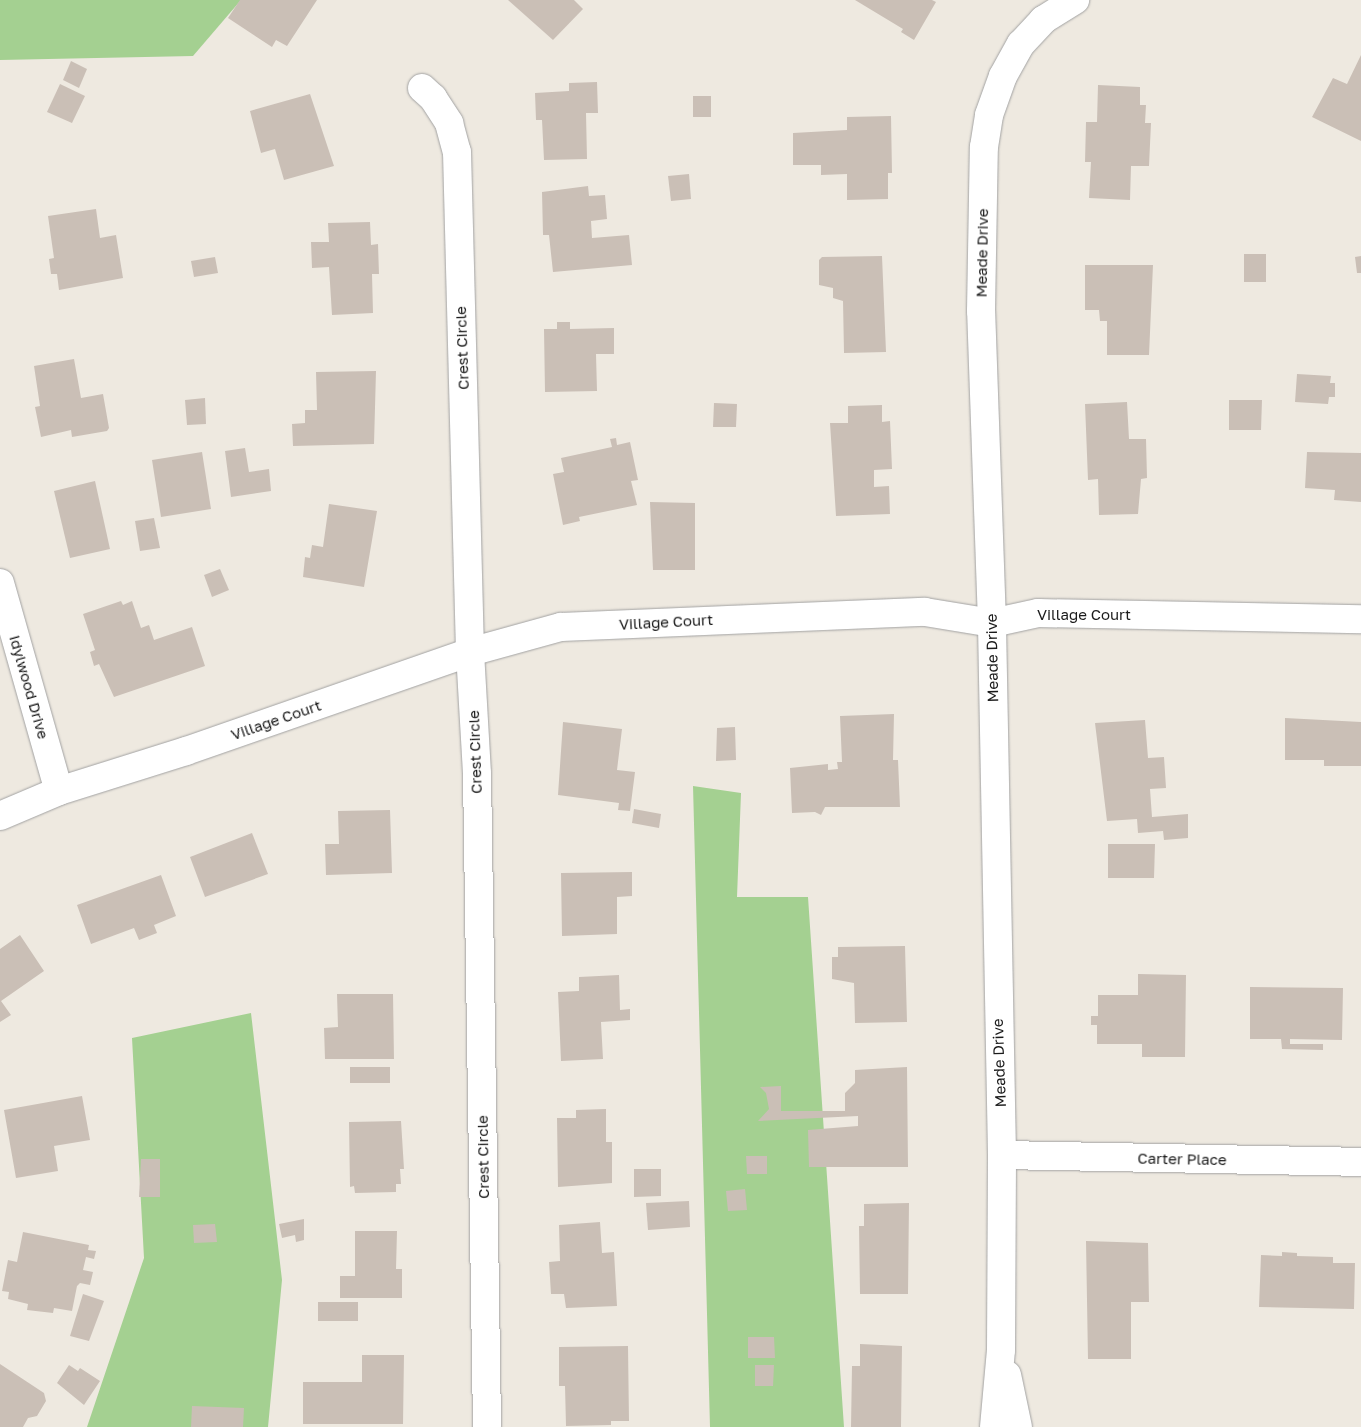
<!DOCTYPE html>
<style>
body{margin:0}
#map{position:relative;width:1361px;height:1427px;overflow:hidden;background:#eee9e0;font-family:"Golos Text",sans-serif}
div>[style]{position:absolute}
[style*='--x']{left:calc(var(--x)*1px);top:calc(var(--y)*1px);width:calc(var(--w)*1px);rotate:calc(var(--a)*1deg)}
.forest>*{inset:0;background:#a4d091}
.building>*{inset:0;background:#cabfb6}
.roads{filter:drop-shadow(0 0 1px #a2a2a2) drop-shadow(0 0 1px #a2a2a2)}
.minor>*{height:28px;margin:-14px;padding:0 14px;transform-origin:14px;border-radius:14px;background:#fff}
span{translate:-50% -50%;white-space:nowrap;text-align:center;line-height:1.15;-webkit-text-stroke:4px #fff;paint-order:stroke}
.street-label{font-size:15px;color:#1b1b1b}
</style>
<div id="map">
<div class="forest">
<div style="clip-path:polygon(0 0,241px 0,193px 56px,0 60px)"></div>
<div style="clip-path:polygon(693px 786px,741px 793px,737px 897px,808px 897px,844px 1427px,710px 1427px)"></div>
<div style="clip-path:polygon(251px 1013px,282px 1280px,268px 1427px,87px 1427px,144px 1258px,132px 1038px)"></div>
</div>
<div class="building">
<div style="clip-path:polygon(240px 0,317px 0,287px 46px,276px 40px,272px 47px,228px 18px)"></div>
<div style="clip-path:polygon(508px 0,574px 0,583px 9px,553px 40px)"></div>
<div style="clip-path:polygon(855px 0,932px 0,936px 2px,914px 40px,901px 32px,903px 29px)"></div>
<div style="clip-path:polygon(1361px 55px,1361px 141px,1312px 117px,1333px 78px,1347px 84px)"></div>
<div style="clip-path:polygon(71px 61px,87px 69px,79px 88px,63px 80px)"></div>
<div style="clip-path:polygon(597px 82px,598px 113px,586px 113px,587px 159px,544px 160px,542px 120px,536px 120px,535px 93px,569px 91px,569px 83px)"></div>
<div style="clip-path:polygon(60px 84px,85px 96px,72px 123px,47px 112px)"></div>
<div style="clip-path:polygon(1098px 85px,1140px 87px,1140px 105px,1146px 105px,1145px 123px,1151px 123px,1149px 166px,1131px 166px,1130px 200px,1089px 198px,1091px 162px,1085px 162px,1086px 122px,1097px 122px)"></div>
<div style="clip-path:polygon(310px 94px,334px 166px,284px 180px,275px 149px,261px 153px,250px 111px)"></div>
<div style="clip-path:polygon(693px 96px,711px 96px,711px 117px,693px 117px)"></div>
<div style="clip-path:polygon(891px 116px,892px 173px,888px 173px,888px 199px,847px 200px,847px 174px,821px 175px,821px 165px,793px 165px,793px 133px,847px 130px,847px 117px)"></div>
<div style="clip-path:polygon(689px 174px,691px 199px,671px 201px,668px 176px)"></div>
<div style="clip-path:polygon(588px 186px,589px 196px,605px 195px,607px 219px,591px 221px,592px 238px,629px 235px,632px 265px,553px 272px,549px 235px,543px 235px,542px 192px)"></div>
<div style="clip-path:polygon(96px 209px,100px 238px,116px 235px,123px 278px,59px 290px,57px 274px,51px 274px,49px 259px,54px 258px,48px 216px)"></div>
<div style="clip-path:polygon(370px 222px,371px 245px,378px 244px,379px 274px,372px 274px,373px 313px,332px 315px,329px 267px,312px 268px,311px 242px,329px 242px,328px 223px)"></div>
<div style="clip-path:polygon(1244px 254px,1266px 254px,1266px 282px,1244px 282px)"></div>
<div style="clip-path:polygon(882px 256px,886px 352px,844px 353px,843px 301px,833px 298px,833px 288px,819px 285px,819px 260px,822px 257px)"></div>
<div style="clip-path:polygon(1361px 256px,1361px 273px,1357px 273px,1355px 257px)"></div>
<div style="clip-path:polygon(215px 257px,218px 273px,194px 277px,191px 261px)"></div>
<div style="clip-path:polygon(1085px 265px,1153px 265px,1149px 355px,1107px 355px,1107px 321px,1100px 321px,1099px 310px,1085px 310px)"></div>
<div style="clip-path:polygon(557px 322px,570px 322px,570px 329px,614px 328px,614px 354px,596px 354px,597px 391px,545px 392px,544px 329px,557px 329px)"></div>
<div style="clip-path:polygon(74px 359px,81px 398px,103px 394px,109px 428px,107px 431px,72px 437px,71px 430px,41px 437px,35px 407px,40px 406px,34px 366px)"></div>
<div style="clip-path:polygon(376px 371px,374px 444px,293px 446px,292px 424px,305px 423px,305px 410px,317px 410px,316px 372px)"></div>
<div style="clip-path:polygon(1297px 374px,1331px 376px,1330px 383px,1335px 383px,1335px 397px,1329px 397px,1328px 404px,1295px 402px)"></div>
<div style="clip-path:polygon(205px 398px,206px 424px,187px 425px,185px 400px)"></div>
<div style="clip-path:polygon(1229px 400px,1262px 400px,1261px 430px,1229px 430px)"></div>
<div style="clip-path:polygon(1127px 402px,1129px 439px,1146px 439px,1147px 478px,1141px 479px,1138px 514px,1099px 515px,1098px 479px,1088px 480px,1085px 404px)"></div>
<div style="clip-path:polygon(714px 403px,737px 404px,736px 427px,713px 427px)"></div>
<div style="clip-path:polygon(882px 405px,882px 422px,890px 421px,892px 469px,874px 470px,874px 487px,889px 486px,890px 514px,836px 516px,830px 423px,848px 423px,848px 406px)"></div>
<div style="clip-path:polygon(616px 438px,617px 445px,630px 442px,638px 480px,631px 481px,637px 505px,579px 517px,580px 521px,563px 525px,553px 474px,564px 472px,561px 458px,612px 447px,610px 439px)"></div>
<div style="clip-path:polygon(245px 448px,249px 472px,269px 469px,271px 491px,231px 497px,225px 451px)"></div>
<div style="clip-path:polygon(202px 452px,211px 509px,161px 517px,152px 460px)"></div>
<div style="clip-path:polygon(1307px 452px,1361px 453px,1361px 502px,1334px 500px,1335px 490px,1305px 488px)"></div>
<div style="clip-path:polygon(95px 481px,110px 549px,70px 558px,54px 491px)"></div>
<div style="clip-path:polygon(650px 502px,695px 503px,695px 570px,653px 570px)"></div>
<div style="clip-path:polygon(329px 504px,377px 511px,364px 587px,303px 577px,305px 557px,310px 558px,312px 545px,323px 547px)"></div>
<div style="clip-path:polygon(154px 518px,160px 548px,140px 551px,135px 521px)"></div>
<div style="clip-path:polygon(220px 569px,229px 590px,212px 597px,204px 575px)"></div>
<div style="clip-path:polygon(121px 601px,123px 605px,132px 601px,141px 628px,149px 625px,154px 640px,192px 627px,205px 666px,114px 697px,99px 664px,94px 666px,90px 652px,95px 650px,83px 614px)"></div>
<div style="clip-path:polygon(894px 714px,893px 760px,898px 760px,900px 807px,825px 807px,821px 815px,815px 812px,792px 813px,790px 768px,828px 764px,828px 770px,838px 769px,837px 762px,842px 762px,840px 716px)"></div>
<div style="clip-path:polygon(1285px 718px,1361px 722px,1361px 766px,1324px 766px,1324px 760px,1285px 760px)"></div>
<div style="clip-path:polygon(1145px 720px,1148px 758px,1164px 757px,1166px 788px,1150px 789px,1152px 817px,1188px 814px,1188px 838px,1164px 840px,1163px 831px,1138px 833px,1137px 819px,1107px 821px,1095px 723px)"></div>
<div style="clip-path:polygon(563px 722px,622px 729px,617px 770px,635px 772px,630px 811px,618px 810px,619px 803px,558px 795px)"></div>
<div style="clip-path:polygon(735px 727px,736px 760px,716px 761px,717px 728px)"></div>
<div style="clip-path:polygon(634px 809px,661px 814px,659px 828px,632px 823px)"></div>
<div style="clip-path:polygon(390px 810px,392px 873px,326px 875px,325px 844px,339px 844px,338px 811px)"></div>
<div style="clip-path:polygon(252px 833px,268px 874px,205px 897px,190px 857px)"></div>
<div style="clip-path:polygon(1108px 844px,1155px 844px,1154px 878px,1108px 878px)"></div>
<div style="clip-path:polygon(632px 872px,632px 896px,617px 897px,617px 934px,562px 936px,561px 873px)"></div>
<div style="clip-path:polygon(161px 875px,176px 916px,154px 925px,157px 933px,139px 940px,134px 928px,91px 944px,77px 905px)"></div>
<div style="clip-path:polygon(20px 935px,44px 971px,1px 1001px,11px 1015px,0 1022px,0 949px)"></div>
<div style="clip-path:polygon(905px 946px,907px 1022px,855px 1023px,854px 983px,832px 979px,832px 957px,838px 957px,838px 947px)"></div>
<div style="clip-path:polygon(1138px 974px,1186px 975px,1185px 1057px,1142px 1057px,1142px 1044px,1097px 1044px,1097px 1025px,1091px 1025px,1091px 1016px,1098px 1016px,1098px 995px,1138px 995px)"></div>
<div style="clip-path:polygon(619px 975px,620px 1010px,630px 1009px,630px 1020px,601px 1022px,603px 1059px,561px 1061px,558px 992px,579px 991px,579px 977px)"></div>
<div style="clip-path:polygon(1250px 987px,1343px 988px,1342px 1040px,1290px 1039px,1290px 1044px,1323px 1044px,1323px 1050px,1282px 1049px,1281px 1039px,1250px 1039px)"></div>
<div style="clip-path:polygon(337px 994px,393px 994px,394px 1059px,325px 1059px,324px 1028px,338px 1027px)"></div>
<div style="clip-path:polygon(350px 1067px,390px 1067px,390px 1083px,350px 1083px)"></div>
<div style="clip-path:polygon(907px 1067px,908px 1167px,809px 1167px,808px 1130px,858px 1126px,858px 1116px,758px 1121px,769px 1109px,766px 1093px,760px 1087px,781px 1086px,781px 1111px,845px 1111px,845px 1093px,855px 1083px,855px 1070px)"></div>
<div style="clip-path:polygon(82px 1096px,90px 1140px,54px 1146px,58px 1171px,16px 1178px,4px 1110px)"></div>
<div style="clip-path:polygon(606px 1109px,606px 1142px,612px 1142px,612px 1183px,558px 1187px,557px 1118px,576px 1118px,576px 1110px)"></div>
<div style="clip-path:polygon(401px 1121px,404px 1169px,400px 1169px,401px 1184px,396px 1184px,396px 1192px,355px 1193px,354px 1186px,350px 1187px,349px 1122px)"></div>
<div style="clip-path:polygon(746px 1156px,767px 1156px,767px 1174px,747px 1174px)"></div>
<div style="clip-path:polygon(141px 1159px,160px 1159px,160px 1197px,139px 1197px)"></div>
<div style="clip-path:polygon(634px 1169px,661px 1169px,661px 1196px,634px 1197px)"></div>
<div style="clip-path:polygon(745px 1189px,747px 1210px,728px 1211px,726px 1191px)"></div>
<div style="clip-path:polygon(689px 1201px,690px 1227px,648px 1230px,646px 1203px)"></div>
<div style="clip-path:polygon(909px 1203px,908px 1294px,860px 1294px,859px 1226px,864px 1226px,864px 1204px)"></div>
<div style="clip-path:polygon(304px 1219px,304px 1240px,296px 1242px,295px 1235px,282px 1238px,279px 1224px)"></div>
<div style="clip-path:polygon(600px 1222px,602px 1253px,614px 1252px,617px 1306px,566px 1308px,564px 1294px,551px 1294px,549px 1262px,560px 1261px,559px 1225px)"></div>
<div style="clip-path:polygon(215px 1224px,217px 1242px,194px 1243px,193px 1225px)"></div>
<div style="clip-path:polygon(355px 1231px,397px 1231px,396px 1269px,402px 1269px,402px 1298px,340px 1298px,340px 1276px,355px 1276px)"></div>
<div style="clip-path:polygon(23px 1232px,89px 1245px,88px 1250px,96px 1251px,94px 1259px,86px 1257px,83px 1270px,93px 1272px,90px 1285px,80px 1283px,77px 1286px,72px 1311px,54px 1308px,53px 1313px,27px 1310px,28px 1304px,8px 1299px,9px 1292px,2px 1291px,8px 1260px,17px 1262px)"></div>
<div style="clip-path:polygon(1086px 1241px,1148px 1243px,1149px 1302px,1131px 1302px,1131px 1359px,1088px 1359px)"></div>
<div style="clip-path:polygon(1282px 1252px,1297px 1253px,1297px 1256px,1333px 1257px,1333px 1263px,1355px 1263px,1354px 1309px,1259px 1307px,1261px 1255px,1282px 1256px)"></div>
<div style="clip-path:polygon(83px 1294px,104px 1301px,89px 1341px,70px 1336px)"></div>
<div style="clip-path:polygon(318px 1302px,358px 1302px,358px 1321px,318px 1321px)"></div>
<div style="clip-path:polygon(748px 1337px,774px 1337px,775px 1358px,748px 1358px)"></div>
<div style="clip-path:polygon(860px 1344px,902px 1346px,901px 1427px,851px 1427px,852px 1366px,860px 1366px)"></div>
<div style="clip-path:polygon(628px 1346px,629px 1421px,611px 1421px,611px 1425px,566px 1426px,565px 1386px,559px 1386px,559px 1347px)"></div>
<div style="clip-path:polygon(362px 1355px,404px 1355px,403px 1424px,303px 1424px,303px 1382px,362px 1382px)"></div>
<div style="clip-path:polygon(0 1364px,44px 1393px,46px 1401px,37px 1416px,28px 1418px,23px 1427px,0 1427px)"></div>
<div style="clip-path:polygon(69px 1365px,78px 1371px,80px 1368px,100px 1381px,84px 1405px,57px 1383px)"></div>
<div style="clip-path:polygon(755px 1365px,774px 1365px,773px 1386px,755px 1386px)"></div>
<div style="clip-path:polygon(192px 1406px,244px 1408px,243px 1427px,191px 1427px)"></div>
</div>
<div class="roads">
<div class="minor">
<div style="--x:422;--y:88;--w:15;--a:42"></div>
<div style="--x:433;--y:98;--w:30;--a:57"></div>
<div style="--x:449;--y:123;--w:30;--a:75"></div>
<div style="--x:457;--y:152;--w:500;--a:88.51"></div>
<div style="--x:470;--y:652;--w:122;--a:86.7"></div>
<div style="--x:477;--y:774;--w:653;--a:89.12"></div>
<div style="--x:0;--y:583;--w:216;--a:74.2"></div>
<div style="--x:0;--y:816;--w:64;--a:-23"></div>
<div style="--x:59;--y:791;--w:133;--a:-17.5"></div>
<div style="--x:186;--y:751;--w:301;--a:-19.2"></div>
<div style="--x:470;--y:652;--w:94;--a:-15.4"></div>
<div style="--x:561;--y:627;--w:364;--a:-2.4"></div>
<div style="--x:925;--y:612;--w:68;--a:9.3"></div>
<div style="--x:992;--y:623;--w:47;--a:-12.3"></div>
<div style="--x:1038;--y:613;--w:323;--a:1.1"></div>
<div style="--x:1002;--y:1155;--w:359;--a:1.1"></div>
<div style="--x:1007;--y:1375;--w:53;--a:78.1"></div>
<div style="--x:994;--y:1427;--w:77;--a:-84.8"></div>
<div style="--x:1001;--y:1350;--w:195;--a:-89.7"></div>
<div style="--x:1002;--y:1155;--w:532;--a:-91.08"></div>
<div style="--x:992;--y:623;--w:312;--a:-92"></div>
<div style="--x:981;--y:311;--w:164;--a:-89"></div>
<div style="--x:984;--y:147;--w:32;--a:-81"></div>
<div style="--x:989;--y:115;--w:41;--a:-70.3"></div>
<div style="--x:1003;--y:76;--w:37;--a:-61"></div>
<div style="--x:1021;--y:44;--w:33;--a:-47"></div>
<div style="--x:1043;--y:20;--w:38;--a:-32"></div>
</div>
</div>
<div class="street-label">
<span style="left:982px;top:253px;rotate:-89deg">Meade Drive</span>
<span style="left:462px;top:348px;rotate:-92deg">Crest Circle</span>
<span style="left:1084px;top:615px">Village Court</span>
<span style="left:666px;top:622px;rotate:-3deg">Village Court</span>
<span style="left:992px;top:658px;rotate:-91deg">Meade Drive</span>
<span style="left:29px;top:687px;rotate:74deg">Idylwood Drive</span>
<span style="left:276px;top:720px;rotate:-19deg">Village Court</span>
<span style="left:475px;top:752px;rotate:-92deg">Crest Circle</span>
<span style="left:999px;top:1063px;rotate:-92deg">Meade Drive</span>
<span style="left:483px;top:1157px;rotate:-91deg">Crest Circle</span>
<span style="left:1182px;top:1159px;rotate:1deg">Carter Place</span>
</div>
</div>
